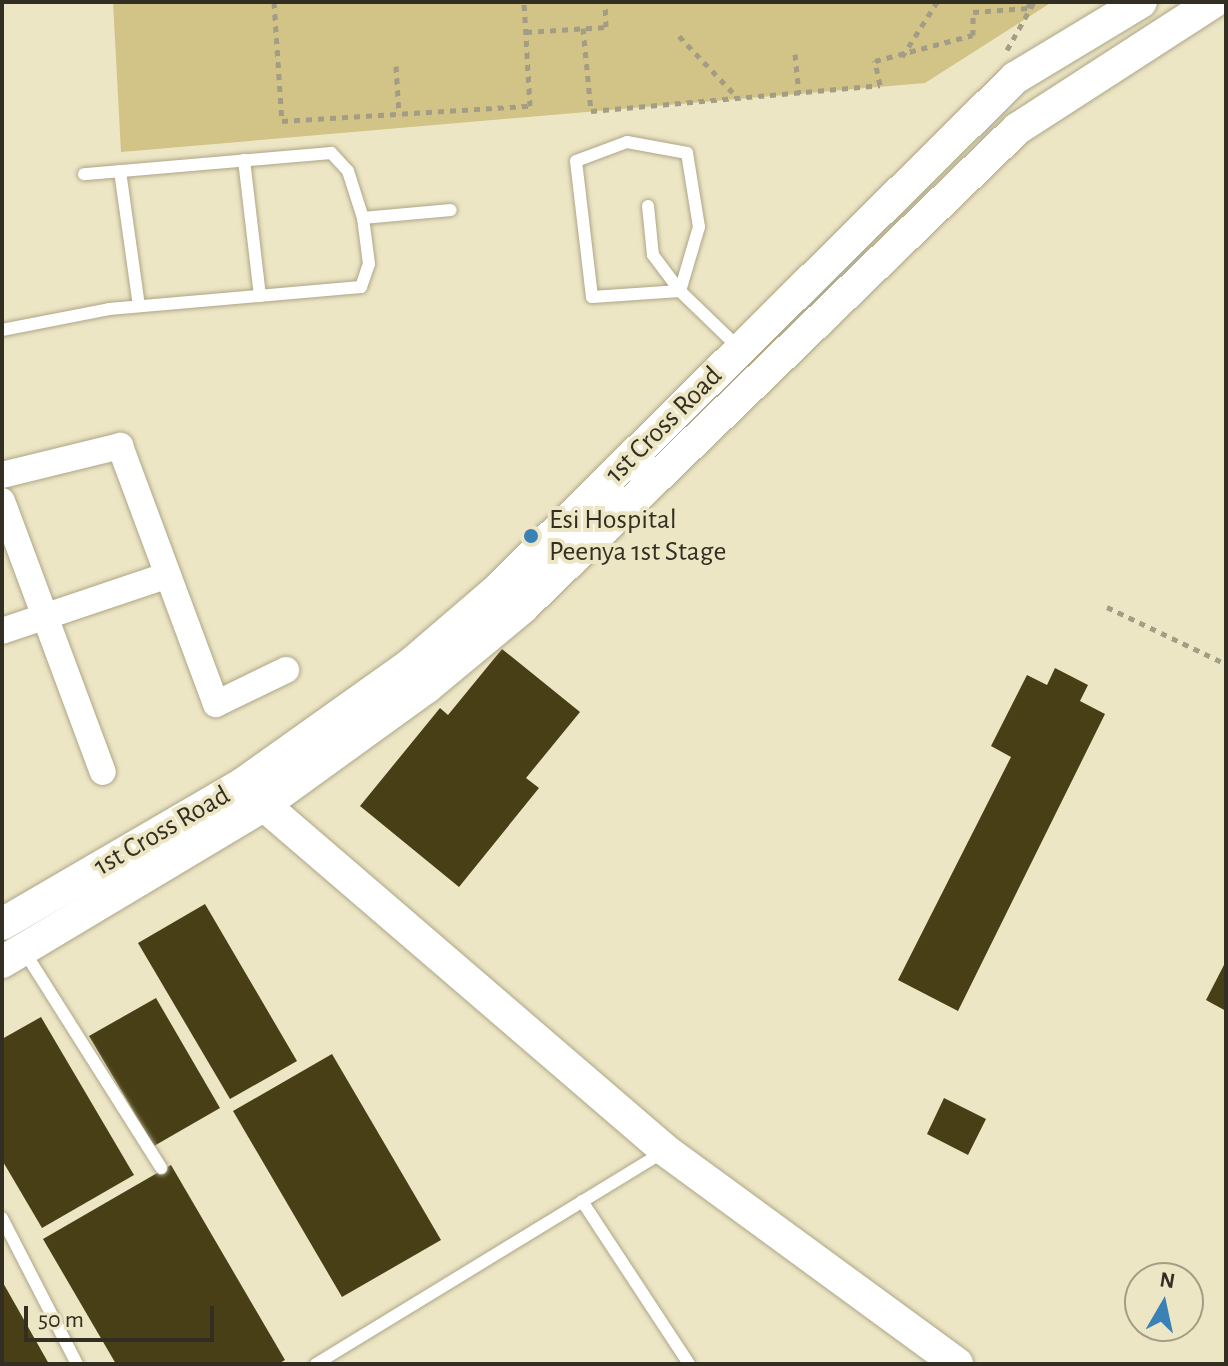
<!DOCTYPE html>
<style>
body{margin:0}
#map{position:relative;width:1228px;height:1366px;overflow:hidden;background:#ede6c5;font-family:"Alegreya Sans",sans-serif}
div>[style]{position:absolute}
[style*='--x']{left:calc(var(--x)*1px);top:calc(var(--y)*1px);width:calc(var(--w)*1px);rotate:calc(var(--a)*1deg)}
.green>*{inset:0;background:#d1c486}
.building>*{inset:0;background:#483f16}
.path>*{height:5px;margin-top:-2.5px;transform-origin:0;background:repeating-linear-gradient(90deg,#a29d84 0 6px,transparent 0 12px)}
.roads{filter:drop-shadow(0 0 2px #ada687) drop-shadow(0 0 2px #ada687)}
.service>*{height:12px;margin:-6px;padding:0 6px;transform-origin:6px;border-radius:6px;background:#fff}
.minor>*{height:26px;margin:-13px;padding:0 13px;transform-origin:13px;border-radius:13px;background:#fff}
.tertiary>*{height:32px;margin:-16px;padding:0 16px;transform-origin:16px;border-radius:16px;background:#fff}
.dots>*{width:22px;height:22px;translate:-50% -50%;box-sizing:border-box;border:4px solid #ede6c5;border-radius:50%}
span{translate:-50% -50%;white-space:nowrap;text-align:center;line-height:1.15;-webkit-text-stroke:8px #ede6c5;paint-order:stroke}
.street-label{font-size:28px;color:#322f22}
.poi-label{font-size:28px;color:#322f22}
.left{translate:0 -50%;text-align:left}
.frame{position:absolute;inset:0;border:4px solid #322f22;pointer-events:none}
.north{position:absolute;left:1124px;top:1262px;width:80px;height:80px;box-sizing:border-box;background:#ede6c5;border:2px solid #a29d84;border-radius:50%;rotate:9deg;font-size:22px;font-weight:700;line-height:32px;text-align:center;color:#322f22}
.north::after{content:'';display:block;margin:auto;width:28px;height:36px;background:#3a82b6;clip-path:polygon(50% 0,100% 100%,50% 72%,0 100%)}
.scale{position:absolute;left:24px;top:1306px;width:190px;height:36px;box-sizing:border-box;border:4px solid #322f22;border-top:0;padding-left:10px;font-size:24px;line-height:28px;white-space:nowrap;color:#322f22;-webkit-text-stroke:6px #ede6c5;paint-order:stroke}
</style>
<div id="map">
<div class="green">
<div style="clip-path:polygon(113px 2px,1052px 2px,925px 83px,121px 152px)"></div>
</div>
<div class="building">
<div style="clip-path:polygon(502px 649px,580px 712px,526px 778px,539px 788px,459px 887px,360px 806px,440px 708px,448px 715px)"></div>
<div style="clip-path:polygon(1055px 668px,1088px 685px,1080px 701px,1105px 714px,958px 1011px,898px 980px,1011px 757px,991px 746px,1027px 675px,1047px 685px)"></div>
<div style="clip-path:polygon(205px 904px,297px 1061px,230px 1099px,138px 943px)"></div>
<div style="clip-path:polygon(1226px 961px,1226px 1011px,1206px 1000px)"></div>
<div style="clip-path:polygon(156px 998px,220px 1108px,154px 1146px,89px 1036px)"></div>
<div style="clip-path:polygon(41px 1017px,134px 1175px,42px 1228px,2px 1160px,2px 1039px)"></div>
<div style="clip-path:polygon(332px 1054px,441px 1240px,342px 1297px,233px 1111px)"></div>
<div style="clip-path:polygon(944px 1098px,986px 1119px,968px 1155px,927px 1134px)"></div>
<div style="clip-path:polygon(171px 1165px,285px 1360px,278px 1364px,116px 1364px,43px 1239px)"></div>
<div style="clip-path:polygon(2px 1281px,49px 1364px,2px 1364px)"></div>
</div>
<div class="path">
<div style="--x:274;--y:2;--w:119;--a:86.2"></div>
<div style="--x:282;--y:121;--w:248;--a:-3.5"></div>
<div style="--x:530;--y:106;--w:104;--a:-93.3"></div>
<div style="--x:583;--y:28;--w:83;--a:84.5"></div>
<div style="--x:591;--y:111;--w:290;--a:-5.1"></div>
<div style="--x:880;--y:85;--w:25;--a:-102"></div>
<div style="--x:875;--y:61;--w:101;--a:-14.9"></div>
<div style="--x:973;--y:35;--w:23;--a:-90"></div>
<div style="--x:973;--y:12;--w:56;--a:-4.1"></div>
<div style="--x:1029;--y:8;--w:6;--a:-90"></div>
<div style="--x:526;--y:32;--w:80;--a:-3.6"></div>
<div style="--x:606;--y:27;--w:25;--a:-92"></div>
<div style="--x:679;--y:36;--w:87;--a:46.4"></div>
<div style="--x:1007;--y:50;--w:55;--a:-60.6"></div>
<div style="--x:795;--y:54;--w:40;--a:84.3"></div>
<div style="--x:902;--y:57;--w:65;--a:-57.5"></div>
<div style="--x:396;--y:66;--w:48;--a:86.4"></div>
<div style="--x:1107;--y:607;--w:132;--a:25.6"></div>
</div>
<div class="roads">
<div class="service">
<div style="--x:244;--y:160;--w:137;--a:83.3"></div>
<div style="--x:120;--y:171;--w:136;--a:82"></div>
<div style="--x:648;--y:206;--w:49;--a:84.2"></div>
<div style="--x:653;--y:255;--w:45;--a:53.1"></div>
<div style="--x:680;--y:291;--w:67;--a:-73.5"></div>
<div style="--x:699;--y:227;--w:75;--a:-99.2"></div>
<div style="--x:687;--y:153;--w:61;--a:-169.6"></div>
<div style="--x:627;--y:142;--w:54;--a:159.6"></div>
<div style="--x:576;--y:161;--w:137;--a:83.3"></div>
<div style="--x:592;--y:297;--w:88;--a:-3.9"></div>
<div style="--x:680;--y:291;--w:83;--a:44"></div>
<div style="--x:363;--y:218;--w:88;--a:-5.2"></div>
<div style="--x:2;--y:330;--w:109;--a:-11.1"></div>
<div style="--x:109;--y:309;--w:253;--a:-5"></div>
<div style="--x:361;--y:287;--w:24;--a:-71"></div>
<div style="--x:369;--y:264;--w:46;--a:-97.4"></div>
<div style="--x:363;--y:218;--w:49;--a:-107.7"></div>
<div style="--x:348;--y:171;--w:25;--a:-133"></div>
<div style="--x:331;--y:153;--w:248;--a:175.1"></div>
<div style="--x:24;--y:951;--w:257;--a:57.7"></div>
<div style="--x:582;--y:1201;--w:195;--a:56.7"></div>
<div style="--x:2;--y:1218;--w:164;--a:62.8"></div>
<div style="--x:316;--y:1364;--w:407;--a:-31.4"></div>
</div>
<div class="minor">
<div style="--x:2;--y:475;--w:122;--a:-13.8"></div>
<div style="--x:120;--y:446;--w:275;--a:69.6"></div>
<div style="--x:216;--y:704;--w:78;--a:-25.9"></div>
<div style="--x:2;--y:501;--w:289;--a:69.6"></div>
<div style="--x:2;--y:631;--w:175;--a:-18.6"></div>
</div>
<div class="tertiary">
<div style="--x:250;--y:793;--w:547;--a:40.7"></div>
<div style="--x:665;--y:1150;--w:362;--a:36.2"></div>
<div style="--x:2;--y:924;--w:276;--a:-30.2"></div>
<div style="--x:241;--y:785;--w:209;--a:-35.4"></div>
<div style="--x:411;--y:664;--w:112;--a:-40.7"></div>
<div style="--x:496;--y:591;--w:730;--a:-44.67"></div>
<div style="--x:1015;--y:78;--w:147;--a:-31.1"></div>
<div style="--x:2;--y:962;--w:305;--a:-30.9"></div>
<div style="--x:264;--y:805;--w:201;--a:-35.9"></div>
<div style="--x:427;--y:687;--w:124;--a:-39.7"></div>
<div style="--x:522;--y:608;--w:689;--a:-44.06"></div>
<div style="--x:1017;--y:129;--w:234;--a:-32.9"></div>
</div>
</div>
<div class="dots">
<div style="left:531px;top:536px;background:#3a82b6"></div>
</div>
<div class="street-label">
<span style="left:664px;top:425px;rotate:-45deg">1st Cross Road</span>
<span style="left:162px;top:831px;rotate:-30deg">1st Cross Road</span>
</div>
<div class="poi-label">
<span class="left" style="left:549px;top:536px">Esi Hospital<br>Peenya 1st Stage</span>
</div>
<div class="frame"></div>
<div class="north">N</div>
<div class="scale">50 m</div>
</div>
